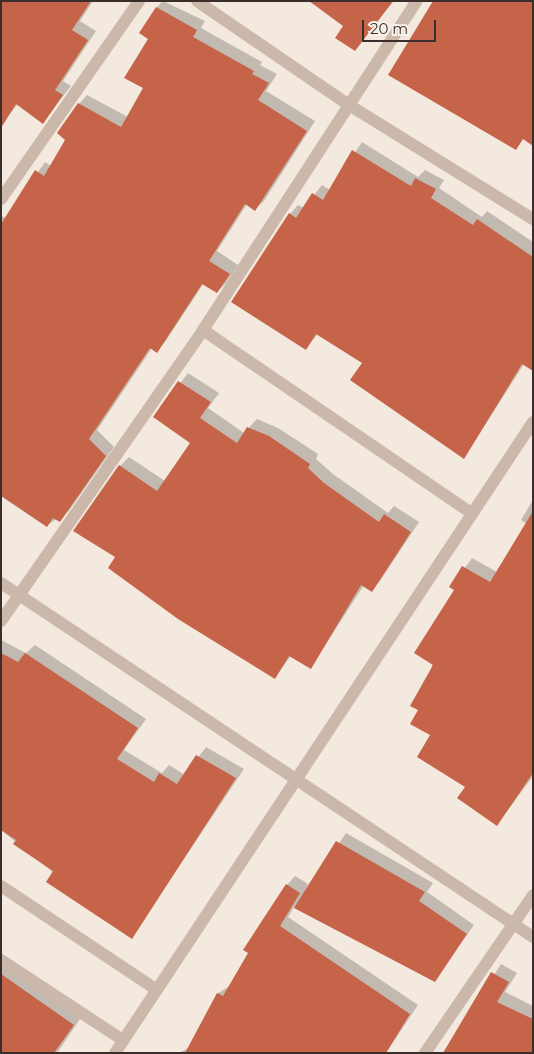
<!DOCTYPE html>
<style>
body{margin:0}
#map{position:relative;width:534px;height:1054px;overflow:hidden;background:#f3e9de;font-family:Montserrat,sans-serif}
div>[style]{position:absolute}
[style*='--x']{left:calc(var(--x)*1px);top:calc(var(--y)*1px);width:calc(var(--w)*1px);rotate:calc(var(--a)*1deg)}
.shadow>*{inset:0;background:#0003}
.building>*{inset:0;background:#c66449}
.minor>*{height:12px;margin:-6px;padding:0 6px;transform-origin:6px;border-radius:6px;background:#cbb8aa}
span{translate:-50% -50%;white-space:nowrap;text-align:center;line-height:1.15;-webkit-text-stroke:4px #faf3eb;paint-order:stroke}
.frame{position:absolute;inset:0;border:2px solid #392e29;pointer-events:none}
.scale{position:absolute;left:362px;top:20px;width:74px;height:22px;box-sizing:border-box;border:2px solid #392e29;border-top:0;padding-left:6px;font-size:15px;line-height:18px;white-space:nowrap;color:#392e29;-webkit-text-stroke:4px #faf3eb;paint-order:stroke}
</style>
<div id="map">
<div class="shadow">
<div style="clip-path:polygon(32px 1px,93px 1px,80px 21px,96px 31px,63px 81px,71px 86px,43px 122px,18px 104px,7px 117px)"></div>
<div style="clip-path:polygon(163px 1px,205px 21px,201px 28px,262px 62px,260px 65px,277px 74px,266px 91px,315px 121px,264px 201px,255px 209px,247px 204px,217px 251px,238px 265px,226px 283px,217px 292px,204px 283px,165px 342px,157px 351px,152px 348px,97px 430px,114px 447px,68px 512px,47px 525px,1px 495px,1px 216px,6px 218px,45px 162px,51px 166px,67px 139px,79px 104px,87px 95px,128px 117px,145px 88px,149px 38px,157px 7px)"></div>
<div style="clip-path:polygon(311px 1px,394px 1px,355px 49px,344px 26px)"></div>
<div style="clip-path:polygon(362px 142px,418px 177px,425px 170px,444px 180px,439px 188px,482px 217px,487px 211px,533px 242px,533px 368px,524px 364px,464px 458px,364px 363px,318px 334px,306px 348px,290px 214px,298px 205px,304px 208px,322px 185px,330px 190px)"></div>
<div style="clip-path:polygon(188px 373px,219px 393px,208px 408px,244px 433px,257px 419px,278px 428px,318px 454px,316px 459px,333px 474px,388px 513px,394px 506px,419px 522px,380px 581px,372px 590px,364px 585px,311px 667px,291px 656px,275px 677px,117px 556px,120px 466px,129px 457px,165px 481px,191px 443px,155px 417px)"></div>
<div style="clip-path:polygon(533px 500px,533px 776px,497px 825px,432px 735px,419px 709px,455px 590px,451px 587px,472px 558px,497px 572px,527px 524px,521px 520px)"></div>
<div style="clip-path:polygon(1px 640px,26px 653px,35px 645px,146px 719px,124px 750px,162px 773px,169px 765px,185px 775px,206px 747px,244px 769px,132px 937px,1px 830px)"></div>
<div style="clip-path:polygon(346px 833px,433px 883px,427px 892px,474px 925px,434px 981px,294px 907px,288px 917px,418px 1005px,386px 1053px,179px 1053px,190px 1047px,218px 993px,230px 986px,287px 885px,295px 876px,308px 884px,303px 897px)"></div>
<div style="clip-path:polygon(1px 960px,82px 1016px,57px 1053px,1px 1053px)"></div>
<div style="clip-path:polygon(501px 964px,517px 973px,505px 992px,533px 1006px,533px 1053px,443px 1053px)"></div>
</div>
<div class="building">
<div style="clip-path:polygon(1px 1px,91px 1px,72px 30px,88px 40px,59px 84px,55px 90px,63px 95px,43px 124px,16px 104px,1px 128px)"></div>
<div style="clip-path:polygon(309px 1px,393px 1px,355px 51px,335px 38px,343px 26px)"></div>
<div style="clip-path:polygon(433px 1px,533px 1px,533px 146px,523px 139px,516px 150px,388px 75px)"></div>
<div style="clip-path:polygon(156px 7px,197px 30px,193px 37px,254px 71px,252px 74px,269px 83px,258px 100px,307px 131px,255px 211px,245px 204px,209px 261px,230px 274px,217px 293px,202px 284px,157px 353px,150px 348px,89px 439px,106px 456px,60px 522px,53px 518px,47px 527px,1px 496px,1px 224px,35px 170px,44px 176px,65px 140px,57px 133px,78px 103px,121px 127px,143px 88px,124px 78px,148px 39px,139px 33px)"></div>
<div style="clip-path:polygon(352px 150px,411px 186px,415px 178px,436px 189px,431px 198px,473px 225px,477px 219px,533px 257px,533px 371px,522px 364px,464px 459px,350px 380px,362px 363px,316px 334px,306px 350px,231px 302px,289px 213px,296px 218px,312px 193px,323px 200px)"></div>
<div style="clip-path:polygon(178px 381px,211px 402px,200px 418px,237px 443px,247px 427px,269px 436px,310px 464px,308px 468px,324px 483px,379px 522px,384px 514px,411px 532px,372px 592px,361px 585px,311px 669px,289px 656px,275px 679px,178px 619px,108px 568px,115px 557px,73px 531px,119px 465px,157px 491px,190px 443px,153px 417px)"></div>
<div style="clip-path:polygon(533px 511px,533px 773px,497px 826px,457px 798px,465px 787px,417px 757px,430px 735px,410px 724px,418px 710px,410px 706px,433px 665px,414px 653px,454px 590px,449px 587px,462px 566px,490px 582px)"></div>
<div style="clip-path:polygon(1px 653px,18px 662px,25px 653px,138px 728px,117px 759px,154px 782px,159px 773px,177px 784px,196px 755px,236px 778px,132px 939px,46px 882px,53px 871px,13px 844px,16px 840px,1px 830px)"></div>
<div style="clip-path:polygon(336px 841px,425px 892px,419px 901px,467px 934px,435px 982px,294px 908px)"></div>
<div style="clip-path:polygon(286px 884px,300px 893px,280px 926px,410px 1014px,386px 1053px,185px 1053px,217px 993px,223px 996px,248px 953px,243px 950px)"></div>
<div style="clip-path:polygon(491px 972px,509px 982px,497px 1002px,533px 1019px,533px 1053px,443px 1053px)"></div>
<div style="clip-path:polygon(1px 974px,74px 1025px,54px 1053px,1px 1053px)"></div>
</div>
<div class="minor">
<div style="--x:197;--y:1;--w:184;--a:34.4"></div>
<div style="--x:349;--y:105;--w:216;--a:31.8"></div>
<div style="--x:1;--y:199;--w:241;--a:-55.1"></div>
<div style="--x:203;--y:330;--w:325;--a:34.3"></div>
<div style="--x:1;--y:583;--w:639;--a:33.64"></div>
<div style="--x:1;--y:621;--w:354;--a:-55.2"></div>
<div style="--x:203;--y:330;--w:392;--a:-57"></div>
<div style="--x:1;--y:886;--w:187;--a:33.7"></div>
<div style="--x:1;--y:960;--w:146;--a:33.3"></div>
<div style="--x:115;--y:1053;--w:757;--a:-56.48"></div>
<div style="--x:425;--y:1053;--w:191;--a:-55.6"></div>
</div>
<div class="frame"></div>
<div class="scale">20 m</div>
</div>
